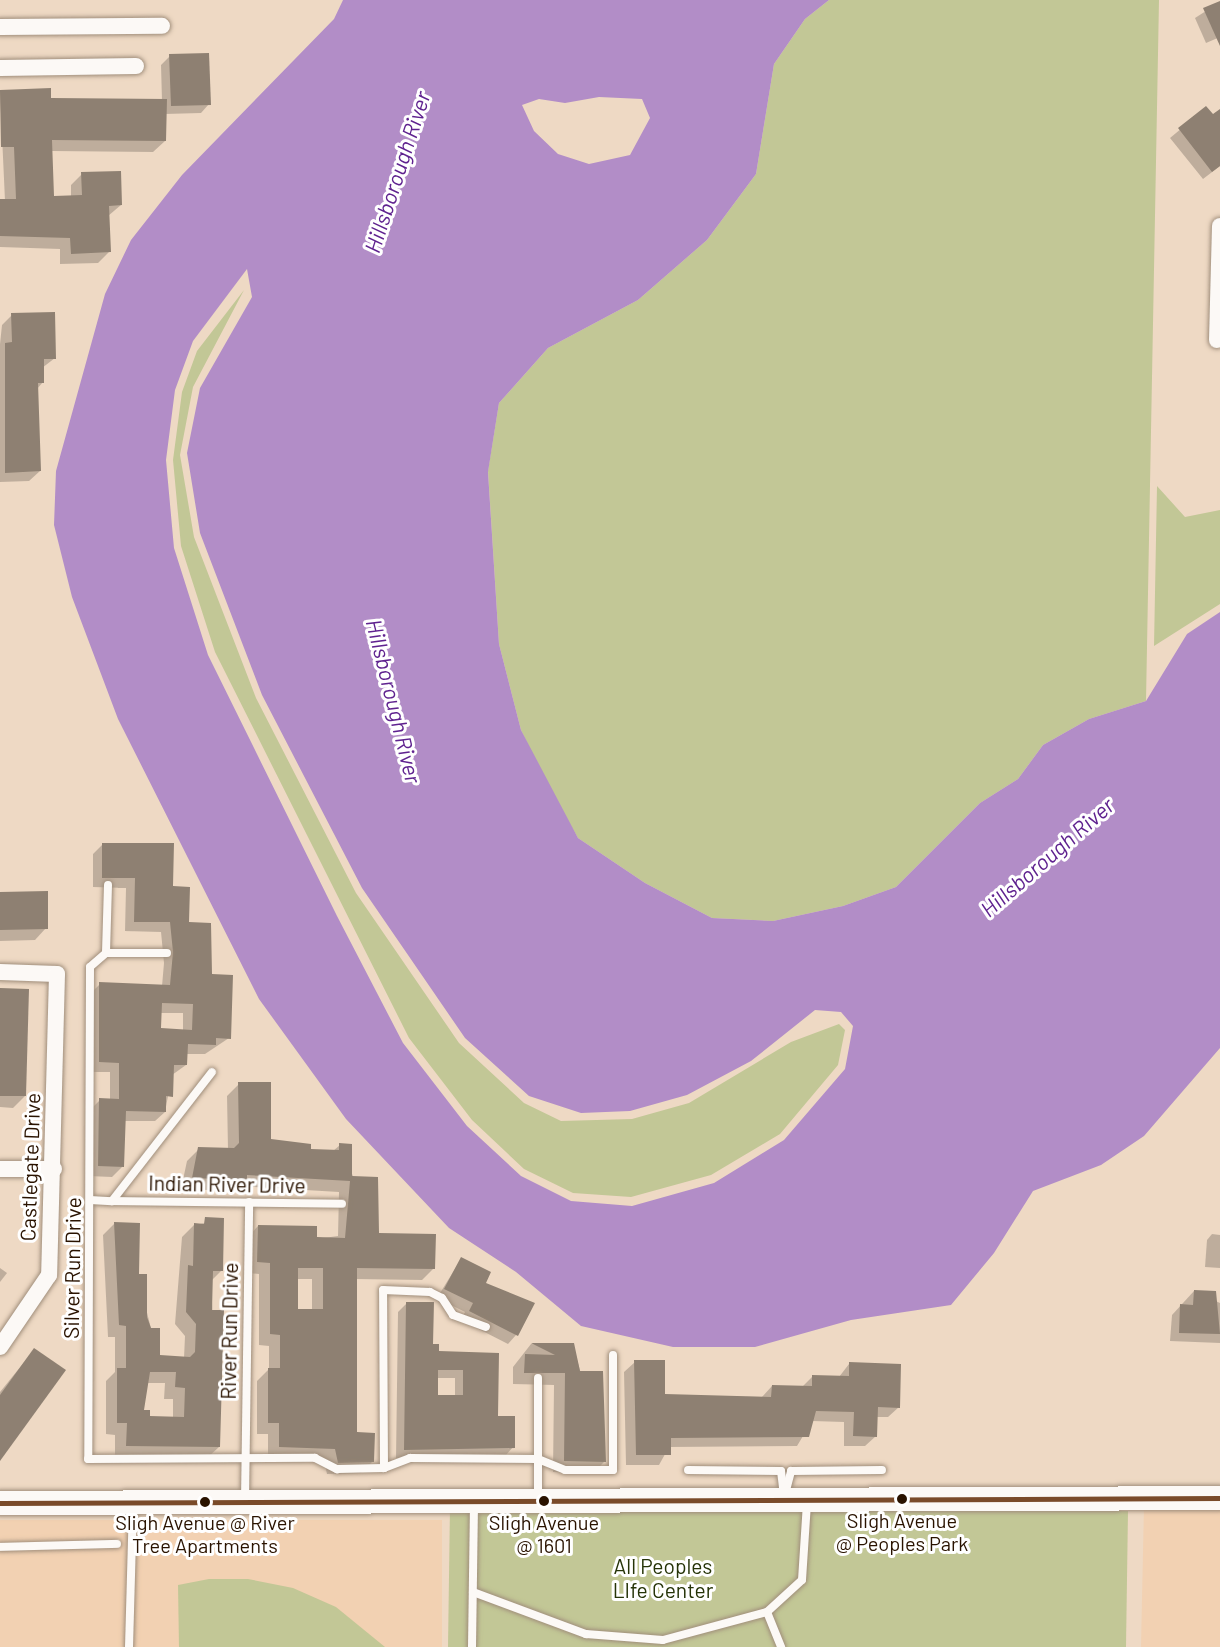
<!DOCTYPE html>
<style>
body{margin:0}
#map{position:relative;width:1220px;height:1647px;overflow:hidden;background:#eed9c4;font-family:Barlow,sans-serif}
div>[style]{position:absolute}
[style*='--x']{left:calc(var(--x)*1px);top:calc(var(--y)*1px);width:calc(var(--w)*1px);rotate:calc(var(--a)*1deg)}
.built>*{inset:0;background:#f2d1b2}
.green>*{inset:0;background:#c2c796}
.water>*{inset:0;background:#b28dc7}
.shadow>*{inset:0;background:#0003}
.building>*{inset:0;background:#8e8072}
.roads{filter:drop-shadow(0 0 2px #a08e7b) drop-shadow(0 0 2px #a08e7b)}
.lane>*{height:8px;margin:-4px;padding:0 4px;transform-origin:4px;border-radius:4px;background:#fcf9f6}
.street>*{height:16px;margin:-8px;padding:0 8px;transform-origin:8px;border-radius:8px;background:#fcf9f6}
.secondary>*{height:24px;margin:-12px;padding:0 12px;transform-origin:12px;border-radius:12px;background:#fcf9f6}
.bus-1>*{height:4.5px;margin:-2.25px;padding:0 2.25px;transform-origin:2.25px;border-radius:2.25px;background:#7a4b2a}
.dots>*{width:16px;height:16px;translate:-50% -50%;box-sizing:border-box;border:3px solid #fff;border-radius:50%}
span{translate:-50% -50%;white-space:nowrap;text-align:center;line-height:1.15;-webkit-text-stroke:6px #fff;paint-order:stroke}
.bus-label{font-size:20px;color:#2a1300}
.street-label{font-size:21px;color:#2a1300}
.park-label{font-size:21px;color:#263408}
.water-label{font-size:22px;color:#5f228f;font-style:italic}
</style>
<div id="map">
<div class="built">
<div style="clip-path:polygon(1144px 1505px,1220px 1506px,1220px 1647px,1141px 1647px)"></div>
<div style="clip-path:polygon(0 1520px,442px 1520px,442px 1647px,0 1647px)"></div>
</div>
<div class="green">
<div style="clip-path:polygon(829px 0,1159px 0,1146px 701px,1089px 719px,1043px 745px,1018px 779px,980px 803px,896px 887px,843px 906px,773px 921px,712px 918px,645px 883px,578px 838px,550px 790px,521px 730px,499px 644px,488px 471px,499px 403px,548px 348px,638px 300px,707px 240px,756px 174px,774px 64px,805px 19px)"></div>
<div style="clip-path:polygon(244px 290px,193px 387px,180px 455px,194px 537px,256px 698px,356px 893px,459px 1043px,524px 1103px,561px 1121px,632px 1119px,689px 1103px,791px 1042px,839px 1024px,845px 1030px,838px 1065px,780px 1134px,711px 1175px,631px 1197px,573px 1193px,524px 1169px,472px 1120px,409px 1038px,215px 652px,181px 546px,173px 460px,182px 392px,197px 351px)"></div>
<div style="clip-path:polygon(1157px 486px,1185px 517px,1220px 510px,1220px 604px,1154px 646px)"></div>
<div style="clip-path:polygon(450px 1507px,1128px 1511px,1126px 1647px,448px 1647px)"></div>
<div style="clip-path:polygon(209px 1579px,248px 1579px,293px 1588px,336px 1607px,385px 1647px,179px 1647px,178px 1585px)"></div>
</div>
<div class="water">
<div style="clip-path:polygon(evenodd,343px 0,829px 0,805px 19px,774px 64px,756px 174px,707px 240px,638px 300px,548px 348px,499px 403px,488px 472px,499px 644px,521px 730px,578px 838px,645px 883px,712px 918px,773px 921px,843px 906px,896px 887px,980px 803px,1018px 779px,1043px 745px,1089px 719px,1146px 701px,1187px 634px,1220px 612px,1220px 1048px,1144px 1136px,1101px 1165px,1033px 1191px,994px 1253px,951px 1305px,851px 1320px,755px 1347px,673px 1347px,581px 1326px,516px 1272px,449px 1228px,346px 1119px,259px 999px,118px 719px,72px 597px,54px 525px,56px 471px,105px 294px,131px 240px,182px 175px,334px 19px,343px 0,599px 97px,642px 99px,650px 118px,630px 155px,589px 164px,558px 154px,534px 131px,522px 105px,539px 99px,565px 103px,599px 97px,343px 0,247px 269px,252px 297px,200px 388px,187px 453px,200px 533px,262px 695px,362px 888px,465px 1038px,529px 1096px,581px 1113px,630px 1111px,687px 1095px,751px 1061px,815px 1010px,841px 1012px,853px 1026px,845px 1069px,784px 1140px,714px 1183px,632px 1206px,571px 1201px,521px 1176px,467px 1126px,403px 1043px,337px 916px,208px 655px,174px 548px,166px 460px,175px 390px,193px 341px,247px 269px)"></div>
</div>
<div class="shadow">
<div style="clip-path:polygon(1220px 2px,1220px 37px,1206px 43px,1195px 18px)"></div>
<div style="clip-path:polygon(170px 56px,209px 104px,201px 113px,165px 114px,165px 141px,153px 152px,51px 151px,53px 198px,71px 197px,71px 185px,82px 174px,121px 205px,108px 216px,109px 252px,98px 263px,60px 264px,60px 249px,0 247px,0 200px,5px 201px,0 92px,49px 90px,49px 100px,162px 101px,161px 65px)"></div>
<div style="clip-path:polygon(1206px 108px,1213px 116px,1220px 111px,1220px 166px,1203px 179px,1170px 138px)"></div>
<div style="clip-path:polygon(12px 315px,55px 358px,42px 368px,43px 382px,37px 389px,40px 471px,29px 481px,0 482px,0 344px,2px 325px)"></div>
<div style="clip-path:polygon(evenodd,103px 844px,172px 888px,210px 976px,229px 1038px,205px 1054px,186px 1054px,186px 1065px,172px 1075px,165px 1112px,155px 1121px,124px 1121px,122px 1167px,112px 1177px,88px 1176px,90px 1110px,100px 1100px,110px 1100px,110px 1072px,90px 1072px,90px 994px,100px 984px,162px 986px,164px 963px,161px 932px,125px 931px,126px 888px,93px 887px,93px 854px,103px 844px,160px 1013px,183px 1013px,183px 1031px,160px 1030px,160px 1013px)"></div>
<div style="clip-path:polygon(0 893px,46px 928px,35px 940px,0 941px)"></div>
<div style="clip-path:polygon(0 990px,25px 1096px,13px 1108px,0 1107px)"></div>
<div style="clip-path:polygon(evenodd,239px 1084px,270px 1141px,310px 1151px,333px 1151px,340px 1145px,377px 1234px,434px 1268px,422px 1280px,355px 1279px,356px 1434px,373px 1461px,361px 1473px,327px 1474px,324px 1460px,268px 1458px,268px 1434px,257px 1434px,257px 1381px,269px 1369px,269px 1346px,259px 1345px,259px 1274px,246px 1273px,247px 1238px,258px 1226px,316px 1239px,338px 1236px,339px 1192px,239px 1186px,234px 1191px,181px 1189px,187px 1161px,199px 1149px,228px 1150px,227px 1096px,239px 1084px,296px 1279px,312px 1279px,312px 1310px,296px 1310px,296px 1279px)"></div>
<div style="clip-path:polygon(evenodd,222px 1220px,221px 1271px,211px 1281px,219px 1447px,207px 1458px,115px 1458px,115px 1435px,106px 1434px,106px 1381px,115px 1372px,115px 1337px,108px 1337px,103px 1235px,115px 1223px,138px 1276px,158px 1357px,184px 1358px,185px 1336px,175px 1324px,182px 1237px,194px 1225px,222px 1220px,146px 1383px,165px 1383px,164px 1399px,173px 1399px,173px 1418px,148px 1418px,142px 1412px,146px 1383px)"></div>
<div style="clip-path:polygon(1212px 1234px,1220px 1235px,1220px 1268px,1205px 1267px,1207px 1240px)"></div>
<div style="clip-path:polygon(461px 1259px,516px 1335px,508px 1344px,461px 1320px,465px 1312px,437px 1298px)"></div>
<div style="clip-path:polygon(0 1268px,7px 1273px,0 1282px)"></div>
<div style="clip-path:polygon(1194px 1291px,1220px 1303px,1220px 1343px,1170px 1341px,1172px 1315px)"></div>
<div style="clip-path:polygon(evenodd,407px 1303px,438px 1352px,498px 1354px,497px 1417px,513px 1447px,505px 1456px,396px 1458px,398px 1312px,407px 1303px,436px 1378px,455px 1378px,455px 1397px,436px 1397px,436px 1378px)"></div>
<div style="clip-path:polygon(531px 1344px,573px 1345px,605px 1461px,593px 1473px,553px 1472px,554px 1385px,513px 1384px,513px 1367px)"></div>
<div style="clip-path:polygon(34px 1350px,0 1459px,0 1392px)"></div>
<div style="clip-path:polygon(635px 1362px,663px 1396px,762px 1397px,772px 1386px,802px 1387px,812px 1377px,839px 1377px,849px 1364px,899px 1407px,888px 1417px,876px 1417px,876px 1436px,865px 1446px,844px 1446px,844px 1422px,812px 1421px,797px 1446px,669px 1447px,659px 1465px,626px 1465px,624px 1372px)"></div>
</div>
<div class="building">
<div style="clip-path:polygon(1220px 1px,1220px 46px,1203px 8px)"></div>
<div style="clip-path:polygon(209px 53px,211px 105px,171px 106px,169px 54px)"></div>
<div style="clip-path:polygon(51px 88px,51px 98px,167px 99px,166px 141px,52px 140px,54px 196px,82px 195px,81px 172px,121px 171px,122px 205px,109px 206px,111px 252px,71px 254px,70px 238px,0 236px,0 199px,16px 199px,14px 147px,1px 147px,0 90px)"></div>
<div style="clip-path:polygon(1206px 106px,1213px 114px,1220px 109px,1220px 166px,1212px 172px,1178px 128px)"></div>
<div style="clip-path:polygon(55px 312px,56px 359px,44px 359px,44px 383px,38px 383px,41px 471px,5px 473px,5px 343px,12px 342px,11px 313px)"></div>
<div style="clip-path:polygon(evenodd,102px 843px,174px 843px,173px 886px,190px 887px,189px 922px,211px 923px,212px 974px,233px 975px,231px 1039px,216px 1038px,216px 1045px,188px 1044px,187px 1065px,174px 1065px,173px 1097px,166px 1096px,166px 1112px,126px 1111px,124px 1167px,98px 1166px,99px 1098px,119px 1099px,119px 1063px,99px 1062px,99px 982px,170px 985px,173px 952px,170px 922px,134px 922px,135px 878px,102px 878px,102px 843px,162px 1003px,193px 1004px,192px 1030px,161px 1028px,162px 1003px)"></div>
<div style="clip-path:polygon(48px 891px,48px 929px,0 930px,0 892px)"></div>
<div style="clip-path:polygon(0 988px,29px 989px,26px 1096px,0 1096px)"></div>
<div style="clip-path:polygon(evenodd,238px 1082px,271px 1082px,271px 1139px,311px 1144px,311px 1149px,339px 1150px,339px 1143px,352px 1144px,352px 1176px,378px 1177px,379px 1233px,436px 1234px,435px 1269px,357px 1268px,357px 1432px,375px 1433px,374px 1462px,338px 1463px,335px 1449px,279px 1447px,279px 1423px,268px 1423px,268px 1368px,280px 1368px,280px 1335px,270px 1334px,270px 1263px,257px 1262px,258px 1225px,317px 1226px,317px 1237px,345px 1238px,350px 1181px,247px 1175px,247px 1180px,192px 1178px,198px 1147px,234px 1148px,239px 1143px,238px 1082px,298px 1268px,323px 1268px,323px 1309px,298px 1309px,298px 1268px)"></div>
<div style="clip-path:polygon(evenodd,205px 1217px,224px 1218px,223px 1271px,213px 1271px,212px 1310px,224px 1310px,220px 1447px,126px 1446px,127px 1423px,117px 1423px,117px 1368px,126px 1368px,126px 1326px,119px 1325px,114px 1222px,140px 1223px,139px 1274px,147px 1274px,147px 1317px,151px 1328px,160px 1328px,160px 1355px,190px 1357px,195px 1352px,196px 1324px,186px 1312px,188px 1265px,193px 1266px,194px 1223px,204px 1224px,205px 1217px,150px 1372px,176px 1372px,175px 1387px,185px 1388px,184px 1417px,150px 1416px,150px 1410px,144px 1410px,150px 1372px)"></div>
<div style="clip-path:polygon(461px 1257px,491px 1272px,486px 1283px,535px 1303px,518px 1336px,469px 1311px,473px 1303px,444px 1289px)"></div>
<div style="clip-path:polygon(1194px 1290px,1216px 1291px,1220px 1334px,1179px 1333px,1180px 1304px,1193px 1305px)"></div>
<div style="clip-path:polygon(evenodd,406px 1302px,434px 1302px,433px 1344px,439px 1344px,439px 1351px,499px 1353px,498px 1416px,515px 1416px,515px 1448px,404px 1450px,406px 1302px,438px 1370px,463px 1370px,463px 1395px,438px 1395px,438px 1370px)"></div>
<div style="clip-path:polygon(531px 1343px,574px 1343px,580px 1371px,603px 1371px,606px 1462px,564px 1461px,565px 1373px,524px 1373px,525px 1354px,555px 1355px)"></div>
<div style="clip-path:polygon(34px 1348px,66px 1370px,0 1461px,0 1395px)"></div>
<div style="clip-path:polygon(634px 1360px,665px 1360px,665px 1394px,771px 1397px,772px 1385px,812px 1386px,812px 1375px,849px 1376px,849px 1362px,901px 1364px,900px 1408px,878px 1407px,877px 1437px,853px 1436px,854px 1412px,816px 1411px,809px 1437px,671px 1438px,671px 1455px,636px 1455px)"></div>
</div>
<div class="roads">
<div class="lane">
<div style="--x:108;--y:885;--w:68;--a:91.7"></div>
<div style="--x:106;--y:953;--w:21;--a:139"></div>
<div style="--x:90;--y:967;--w:492;--a:90.2"></div>
<div style="--x:88;--y:1459;--w:227;--a:-0.3"></div>
<div style="--x:315;--y:1458;--w:25;--a:27"></div>
<div style="--x:337;--y:1469;--w:47;--a:-1.2"></div>
<div style="--x:384;--y:1468;--w:28;--a:-21"></div>
<div style="--x:410;--y:1458;--w:128;--a:0.4"></div>
<div style="--x:538;--y:1459;--w:29;--a:22"></div>
<div style="--x:565;--y:1470;--w:48;--a:0"></div>
<div style="--x:613;--y:1470;--w:115;--a:-90"></div>
<div style="--x:106;--y:953;--w:61;--a:0"></div>
<div style="--x:90;--y:1200;--w:22;--a:3"></div>
<div style="--x:112;--y:1201;--w:163;--a:-52.2"></div>
<div style="--x:112;--y:1201;--w:230;--a:0.7"></div>
<div style="--x:384;--y:1468;--w:178;--a:-90.3"></div>
<div style="--x:383;--y:1290;--w:47;--a:2.4"></div>
<div style="--x:430;--y:1292;--w:13;--a:27"></div>
<div style="--x:442;--y:1298;--w:20;--a:57"></div>
<div style="--x:453;--y:1315;--w:35;--a:20"></div>
<div style="--x:688;--y:1470;--w:93;--a:0.6"></div>
<div style="--x:781;--y:1471;--w:26;--a:83"></div>
<div style="--x:785;--y:1494;--w:24;--a:-75"></div>
<div style="--x:791;--y:1471;--w:91;--a:-0.6"></div>
<div style="--x:538;--y:1498;--w:120;--a:-90"></div>
<div style="--x:245;--y:1501;--w:299;--a:-89.2"></div>
<div style="--x:0;--y:1547;--w:117;--a:-1.5"></div>
<div style="--x:473;--y:1592;--w:121;--a:20.4"></div>
<div style="--x:586;--y:1634;--w:77;--a:4.5"></div>
<div style="--x:663;--y:1640;--w:108;--a:-15.1"></div>
<div style="--x:767;--y:1612;--w:47;--a:-42.4"></div>
<div style="--x:802;--y:1580;--w:78;--a:-86.3"></div>
<div style="--x:767;--y:1612;--w:38;--a:68"></div>
<div style="--x:129;--y:1647;--w:142;--a:-88.4"></div>
<div style="--x:472;--y:1647;--w:145;--a:-89.2"></div>
</div>
<div class="street">
<div style="--x:0;--y:27;--w:162;--a:-0.4"></div>
<div style="--x:0;--y:68;--w:136;--a:-0.8"></div>
<div style="--x:1217;--y:340;--w:114;--a:-88.5"></div>
<div style="--x:0;--y:972;--w:57;--a:2"></div>
<div style="--x:57;--y:974;--w:301;--a:91.5"></div>
<div style="--x:49;--y:1275;--w:87;--a:124.2"></div>
<div style="--x:0;--y:1169;--w:54;--a:0"></div>
</div>
<div class="secondary">
<div style="--x:0;--y:1503;--w:1220;--a:-0.23"></div>
</div>
</div>
<div class="bus-1">
<div style="--x:0;--y:1503;--w:1220;--a:-0.23"></div>
</div>
<div class="dots">
<div style="left:902px;top:1499px;background:#2a1300"></div>
<div style="left:544px;top:1501px;background:#2a1300"></div>
<div style="left:205px;top:1502px;background:#2a1300"></div>
</div>
<div class="bus-label">
<span style="left:902px;top:1532px">Sligh Avenue<br>@ Peoples Park</span>
<span style="left:544px;top:1534px">Sligh Avenue<br>@ 1601</span>
<span style="left:205px;top:1534px">Sligh Avenue @ River<br>Tree Apartments</span>
</div>
<div class="street-label">
<span style="left:30px;top:1167px;rotate:-88deg">Castlegate Drive</span>
<span style="left:227px;top:1184px;rotate:1deg">Indian River Drive</span>
<span style="left:72px;top:1268px;rotate:-89deg">Silver Run Drive</span>
<span style="left:229px;top:1331px;rotate:-89deg">River Run Drive</span>
</div>
<div class="park-label">
<span style="left:663px;top:1578px">All Peoples<br>LIfe Center</span>
</div>
<div class="water-label">
<span style="left:397px;top:172px;rotate:-72deg">Hillsborough River</span>
<span style="left:394px;top:701px;rotate:76deg">Hillsborough River</span>
<span style="left:1047px;top:857px;rotate:-41deg">Hillsborough River</span>
</div>
</div>
